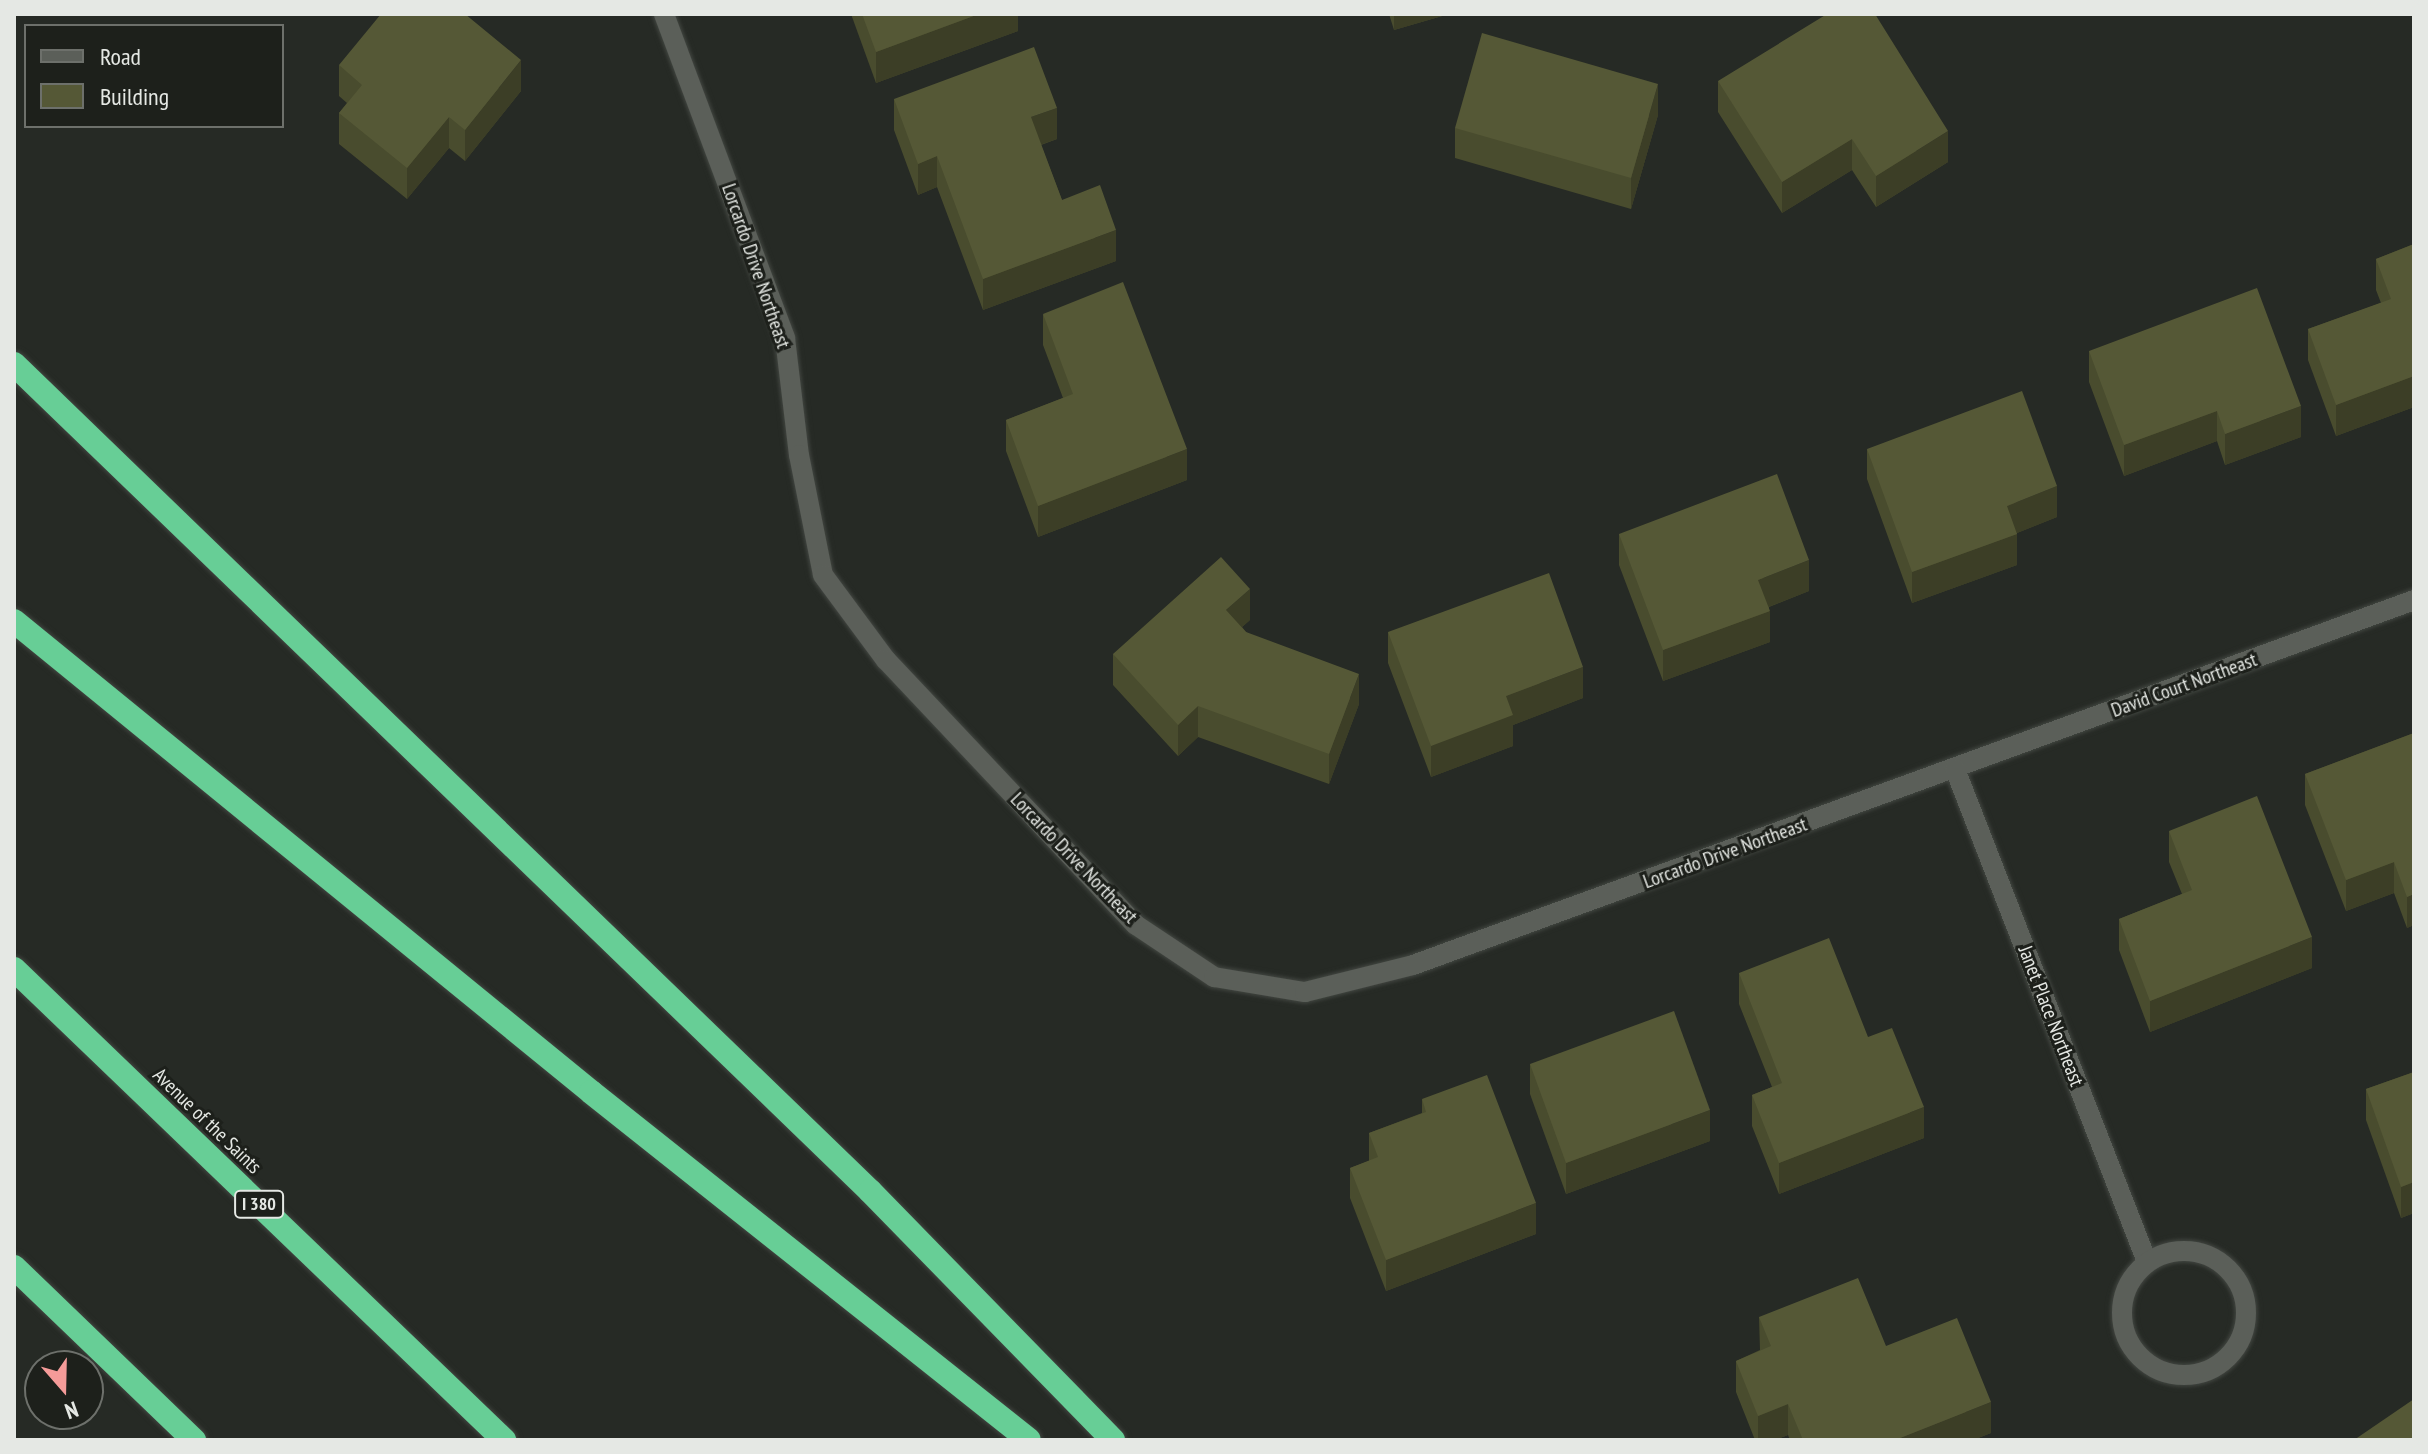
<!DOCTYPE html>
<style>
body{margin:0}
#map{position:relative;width:2428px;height:1454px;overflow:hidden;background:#262a25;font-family:"PT Sans Narrow",sans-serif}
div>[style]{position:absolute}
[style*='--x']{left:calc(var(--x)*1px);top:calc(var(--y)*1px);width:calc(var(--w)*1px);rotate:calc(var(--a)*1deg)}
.roads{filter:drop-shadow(0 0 2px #424641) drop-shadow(0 0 2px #424641)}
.street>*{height:20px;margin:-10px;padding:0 10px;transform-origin:10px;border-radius:10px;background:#5b5f59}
.street>.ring{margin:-10px;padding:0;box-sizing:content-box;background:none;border:20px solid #5b5f59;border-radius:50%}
.highway>*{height:24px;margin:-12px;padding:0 12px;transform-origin:12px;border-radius:12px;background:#67ce96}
.wall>*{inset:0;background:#494c2e}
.shaded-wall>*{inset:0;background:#3c3e26}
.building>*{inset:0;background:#555836}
span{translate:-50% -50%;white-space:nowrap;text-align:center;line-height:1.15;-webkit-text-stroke:6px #1d201b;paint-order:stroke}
.shield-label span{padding:2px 6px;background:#1d201b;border:2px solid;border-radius:6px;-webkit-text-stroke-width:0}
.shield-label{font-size:18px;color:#e5e8e4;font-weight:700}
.street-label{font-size:20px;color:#e5e8e4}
.frame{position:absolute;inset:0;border:16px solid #e5e8e4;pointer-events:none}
.legend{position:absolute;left:24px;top:24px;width:260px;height:104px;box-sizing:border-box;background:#1d201b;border:2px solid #6d706b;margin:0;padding:10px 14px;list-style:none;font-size:24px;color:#e5e8e4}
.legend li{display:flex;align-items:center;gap:16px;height:40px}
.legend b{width:40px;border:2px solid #6d706b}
.north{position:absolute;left:24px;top:1350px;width:80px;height:80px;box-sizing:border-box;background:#1d201b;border:2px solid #6d706b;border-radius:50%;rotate:160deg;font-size:22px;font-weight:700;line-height:32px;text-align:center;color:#e5e8e4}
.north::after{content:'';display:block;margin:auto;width:28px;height:36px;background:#f59b99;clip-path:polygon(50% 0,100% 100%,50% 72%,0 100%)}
</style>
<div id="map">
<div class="roads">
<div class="street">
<div style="--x:664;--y:14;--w:346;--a:69.5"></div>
<div style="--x:785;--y:338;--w:118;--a:83.2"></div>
<div style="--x:799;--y:455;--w:122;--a:78.7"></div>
<div style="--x:823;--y:575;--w:106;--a:53.5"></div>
<div style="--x:886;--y:660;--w:364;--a:46.7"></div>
<div style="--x:1136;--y:925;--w:94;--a:33.7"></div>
<div style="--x:1214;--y:977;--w:92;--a:9.4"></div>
<div style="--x:1305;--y:992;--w:111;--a:-14"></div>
<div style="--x:1413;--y:965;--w:1065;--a:-20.03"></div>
<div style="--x:1955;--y:769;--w:529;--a:68.72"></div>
<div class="ring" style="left:2122px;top:1251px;width:104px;height:104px"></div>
</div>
<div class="highway">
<div style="--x:14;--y:364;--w:1190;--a:44.01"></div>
<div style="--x:870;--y:1191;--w:348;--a:45.7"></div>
<div style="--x:14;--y:621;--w:745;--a:39.22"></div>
<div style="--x:591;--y:1092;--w:559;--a:38.47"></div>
<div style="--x:14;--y:969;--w:680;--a:43.87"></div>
<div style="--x:14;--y:1267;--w:250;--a:43.9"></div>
</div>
</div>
<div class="wall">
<div style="clip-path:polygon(851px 14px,1018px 14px,1018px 31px,876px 83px)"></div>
<div style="clip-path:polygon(1389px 14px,1449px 14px,1394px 30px)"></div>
<div style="clip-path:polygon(339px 65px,521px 91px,465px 161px,449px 148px,407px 199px,339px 144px,339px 113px,347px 103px,339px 96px)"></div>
<div style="clip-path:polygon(1718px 81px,1948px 162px,1876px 207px,1852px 170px,1782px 213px,1718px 112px)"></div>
<div style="clip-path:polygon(894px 99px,1057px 139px,1041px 145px,1062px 200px,1116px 261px,983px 310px,937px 187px,918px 195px,894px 130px)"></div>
<div style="clip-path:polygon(1658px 115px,1631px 209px,1455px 158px,1455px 128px)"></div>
<div style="clip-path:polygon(2414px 244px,2414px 407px,2336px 436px,2308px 360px,2308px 329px,2381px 303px,2376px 290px,2376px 259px)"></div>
<div style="clip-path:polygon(1043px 314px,1187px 480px,1038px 537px,1006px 451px,1006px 420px,1063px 398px,1043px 345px)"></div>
<div style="clip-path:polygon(2089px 351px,2301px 437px,2225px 465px,2217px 441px,2124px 476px,2089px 382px)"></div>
<div style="clip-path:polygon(1867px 449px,2057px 517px,2017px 533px,2017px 565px,1912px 603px,1867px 479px)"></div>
<div style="clip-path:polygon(1619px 534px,1809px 591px,1769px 607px,1770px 642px,1663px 681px,1619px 565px)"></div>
<div style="clip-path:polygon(1250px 620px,1242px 627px,1246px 632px,1359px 704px,1329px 784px,1198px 737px,1178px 756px,1113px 685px,1113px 654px)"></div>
<div style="clip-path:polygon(1388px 632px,1583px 698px,1513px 725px,1513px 746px,1431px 777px,1388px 663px)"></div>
<div style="clip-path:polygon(2414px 733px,2414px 925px,2407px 928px,2394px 893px,2346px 911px,2305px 805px,2305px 774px)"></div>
<div style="clip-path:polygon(2169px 831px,2312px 968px,2150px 1032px,2119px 950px,2119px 919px,2182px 894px,2169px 862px)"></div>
<div style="clip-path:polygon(1739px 973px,1868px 1037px,1924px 1138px,1779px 1194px,1752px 1126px,1752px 1095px,1772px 1087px,1739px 1004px)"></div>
<div style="clip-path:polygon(1530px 1064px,1710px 1141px,1566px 1194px,1530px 1094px)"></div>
<div style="clip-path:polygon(2414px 1072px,2414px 1213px,2401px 1218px,2366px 1120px,2366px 1089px)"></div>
<div style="clip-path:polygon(1422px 1099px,1536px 1234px,1386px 1291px,1350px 1198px,1350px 1168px,1369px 1161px,1369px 1133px,1422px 1113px)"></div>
<div style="clip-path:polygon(1759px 1317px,1886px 1346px,1991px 1433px,1973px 1440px,1790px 1440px,1788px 1435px,1775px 1440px,1755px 1440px,1736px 1392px,1736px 1361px,1760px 1350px)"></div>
</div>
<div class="shaded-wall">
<div style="clip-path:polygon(979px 14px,1018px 14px,1018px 31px,876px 83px,876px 52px)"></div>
<div style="clip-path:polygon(1394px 14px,1449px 14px,1394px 30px)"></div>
<div style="clip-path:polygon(521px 60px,521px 91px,465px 161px,465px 130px)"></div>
<div style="clip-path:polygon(1658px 84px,1658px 115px,1631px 209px,1631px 178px)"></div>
<div style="clip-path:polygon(1057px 108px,1057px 139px,1031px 148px,1031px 117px)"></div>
<div style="clip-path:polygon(449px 117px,449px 148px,407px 199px,407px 168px)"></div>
<div style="clip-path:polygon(1948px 131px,1948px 162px,1876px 207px,1876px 176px)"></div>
<div style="clip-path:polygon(1852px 139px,1852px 170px,1782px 213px,1782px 182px)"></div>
<div style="clip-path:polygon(937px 156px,937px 187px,918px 195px,918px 164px)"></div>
<div style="clip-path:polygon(1116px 230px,1116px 261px,983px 310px,983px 279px)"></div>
<div style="clip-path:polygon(2414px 376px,2414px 407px,2336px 436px,2336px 405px)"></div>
<div style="clip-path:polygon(2301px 406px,2301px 437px,2225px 465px,2225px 434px)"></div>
<div style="clip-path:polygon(2217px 411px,2217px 441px,2124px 476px,2124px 445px)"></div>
<div style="clip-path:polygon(1187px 449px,1187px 480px,1038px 537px,1038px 506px)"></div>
<div style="clip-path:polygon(2057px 486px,2057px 517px,2007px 537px,2007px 506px)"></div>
<div style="clip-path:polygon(2017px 534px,2017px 565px,1912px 603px,1912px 572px)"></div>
<div style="clip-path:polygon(1809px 560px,1809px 591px,1758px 611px,1758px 580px)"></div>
<div style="clip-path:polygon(1250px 589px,1250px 620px,1226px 641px,1226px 610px)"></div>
<div style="clip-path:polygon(1770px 611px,1770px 642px,1663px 681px,1663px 650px)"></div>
<div style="clip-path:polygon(1583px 667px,1583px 698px,1513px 725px,1513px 746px,1431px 777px,1431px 746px,1506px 696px)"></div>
<div style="clip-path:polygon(1359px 674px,1359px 704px,1329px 784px,1329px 754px)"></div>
<div style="clip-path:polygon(1198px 706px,1198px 737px,1178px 756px,1178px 725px)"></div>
<div style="clip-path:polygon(2394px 862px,2394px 893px,2346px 911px,2346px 880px)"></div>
<div style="clip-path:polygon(2414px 894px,2414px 925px,2407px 928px,2407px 897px)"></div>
<div style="clip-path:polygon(2312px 937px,2312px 968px,2150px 1032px,2150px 1001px)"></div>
<div style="clip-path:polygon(1924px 1107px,1924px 1138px,1779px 1194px,1779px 1163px)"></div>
<div style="clip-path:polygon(1710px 1110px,1710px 1141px,1566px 1194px,1566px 1163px)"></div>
<div style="clip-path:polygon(2414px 1182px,2414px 1213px,2401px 1218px,2401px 1187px)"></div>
<div style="clip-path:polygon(1536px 1203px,1536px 1234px,1386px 1291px,1386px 1260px)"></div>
<div style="clip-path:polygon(1991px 1402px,1991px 1433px,1973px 1440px,1895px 1440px)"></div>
<div style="clip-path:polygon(1788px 1404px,1788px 1435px,1775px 1440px,1758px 1440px,1758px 1416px)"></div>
</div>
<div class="building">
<div style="clip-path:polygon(381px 14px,465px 14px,521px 60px,465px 130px,449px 117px,407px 168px,339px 113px,362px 85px,339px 65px)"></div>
<div style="clip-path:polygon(862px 14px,979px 14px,876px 52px)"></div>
<div style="clip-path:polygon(1827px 14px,1875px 14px,1948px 131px,1876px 176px,1852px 139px,1782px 182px,1718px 81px)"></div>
<div style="clip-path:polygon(1482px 33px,1658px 84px,1631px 178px,1455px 128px)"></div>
<div style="clip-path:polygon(1034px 47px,1057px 108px,1031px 117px,1062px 200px,1100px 185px,1116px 230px,983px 279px,937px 156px,918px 164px,894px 99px)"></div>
<div style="clip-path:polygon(2414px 244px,2414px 376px,2336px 405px,2308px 329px,2391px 299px,2376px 259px)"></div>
<div style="clip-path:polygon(1123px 282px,1187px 449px,1038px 506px,1006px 420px,1073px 394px,1043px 314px)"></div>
<div style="clip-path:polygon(2257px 288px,2301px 406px,2225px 434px,2217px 411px,2124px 445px,2089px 351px)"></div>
<div style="clip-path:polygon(2022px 391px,2057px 486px,2007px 506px,2017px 534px,1912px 572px,1867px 449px)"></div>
<div style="clip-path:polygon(1777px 474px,1809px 560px,1758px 580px,1770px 611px,1663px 650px,1619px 534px)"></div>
<div style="clip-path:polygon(1221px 557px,1250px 589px,1226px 610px,1246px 632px,1359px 674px,1329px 754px,1198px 706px,1178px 725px,1113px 654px)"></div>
<div style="clip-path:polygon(1549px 573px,1583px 667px,1506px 696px,1513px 715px,1431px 746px,1388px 632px)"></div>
<div style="clip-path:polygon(2414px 733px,2414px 894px,2407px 897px,2394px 862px,2346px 880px,2305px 774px)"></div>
<div style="clip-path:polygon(2257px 796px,2312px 937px,2150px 1001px,2119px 919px,2192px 890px,2169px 831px)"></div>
<div style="clip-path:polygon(1829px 938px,1868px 1037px,1892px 1028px,1924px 1107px,1779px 1163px,1752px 1095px,1782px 1083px,1739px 973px)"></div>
<div style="clip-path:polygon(1674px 1011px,1710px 1110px,1566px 1163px,1530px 1064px)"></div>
<div style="clip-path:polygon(2414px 1072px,2414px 1182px,2401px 1187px,2366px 1089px)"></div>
<div style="clip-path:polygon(1487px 1075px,1536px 1203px,1386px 1260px,1350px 1168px,1378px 1157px,1369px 1133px,1426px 1112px,1422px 1099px)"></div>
<div style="clip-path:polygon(1858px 1278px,1886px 1346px,1957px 1318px,1991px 1402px,1895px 1440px,1803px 1440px,1788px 1404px,1758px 1416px,1736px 1361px,1771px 1346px,1759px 1317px)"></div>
<div style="clip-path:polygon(2414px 1399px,2414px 1440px,2354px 1440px)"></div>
</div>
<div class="shield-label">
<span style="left:259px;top:1204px">I 380</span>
</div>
<div class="street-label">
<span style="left:756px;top:266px;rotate:71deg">Lorcardo Drive Northeast</span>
<span style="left:2184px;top:685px;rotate:-20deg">David Court Northeast</span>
<span style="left:1725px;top:853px;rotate:-20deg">Lorcardo Drive Northeast</span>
<span style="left:1074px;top:858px;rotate:46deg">Lorcardo Drive Northeast</span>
<span style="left:2051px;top:1016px;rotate:69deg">Janet Place Northeast</span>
<span style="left:207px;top:1121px;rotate:44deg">Avenue of the Saints</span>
</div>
<div class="frame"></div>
<ul class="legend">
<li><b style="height:10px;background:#5b5f59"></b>Road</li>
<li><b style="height:22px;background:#555836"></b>Building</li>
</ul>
<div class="north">N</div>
</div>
